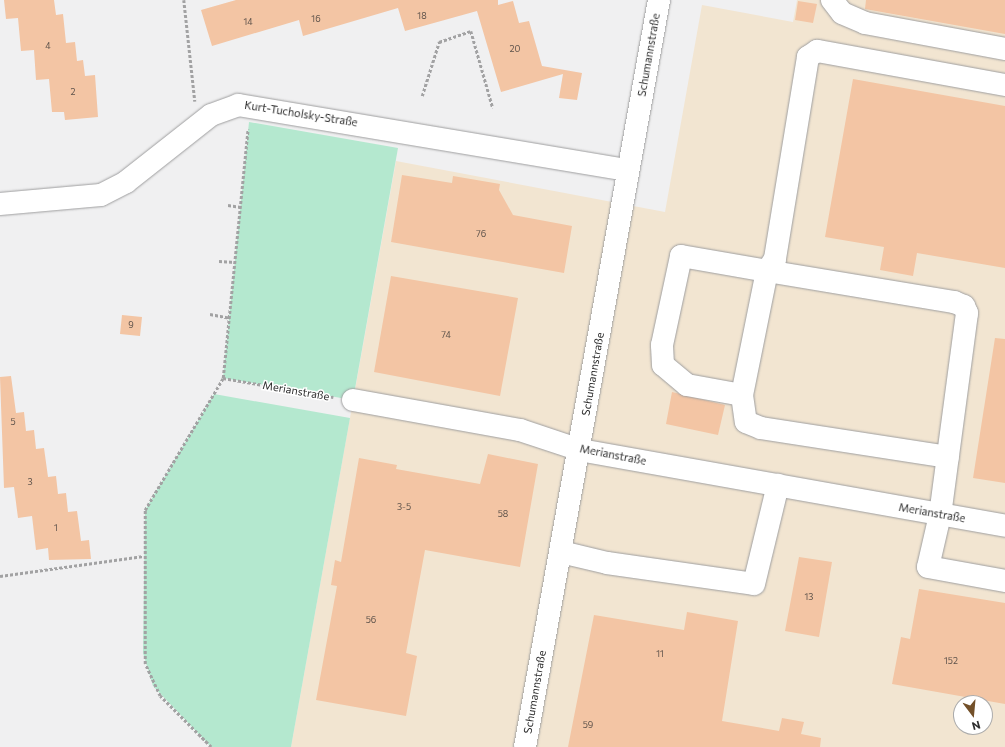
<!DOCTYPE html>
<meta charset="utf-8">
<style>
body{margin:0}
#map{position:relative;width:1005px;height:747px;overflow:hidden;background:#f0f0f1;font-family:Commissioner,sans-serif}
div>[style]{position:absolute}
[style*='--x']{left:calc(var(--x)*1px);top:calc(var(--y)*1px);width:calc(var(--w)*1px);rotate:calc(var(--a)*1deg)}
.industrial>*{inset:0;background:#f2e5d1}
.green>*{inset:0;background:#b4e8cf}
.building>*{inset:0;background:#f3c5a4}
.path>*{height:2.5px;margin-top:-1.25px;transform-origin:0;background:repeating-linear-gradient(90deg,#a2a2a3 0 3px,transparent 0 5px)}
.roads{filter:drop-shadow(0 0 1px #9e9e9f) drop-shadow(0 0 1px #9e9e9f)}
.minor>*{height:22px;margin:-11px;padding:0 11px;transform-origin:11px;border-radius:11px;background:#fff}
span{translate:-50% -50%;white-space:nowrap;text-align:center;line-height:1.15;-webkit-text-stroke:3px #fff;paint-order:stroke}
.number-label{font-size:9px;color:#5e534b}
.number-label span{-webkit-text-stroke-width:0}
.street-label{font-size:11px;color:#2d2d2d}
.north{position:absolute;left:953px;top:695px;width:40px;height:40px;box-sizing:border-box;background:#fff;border:1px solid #ababab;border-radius:50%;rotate:164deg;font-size:11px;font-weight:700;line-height:16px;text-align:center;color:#2d2d2d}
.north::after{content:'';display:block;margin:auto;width:14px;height:18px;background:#735029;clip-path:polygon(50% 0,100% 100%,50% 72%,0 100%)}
</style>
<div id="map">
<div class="industrial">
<div style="clip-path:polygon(evenodd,797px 0,1005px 0,1005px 747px,291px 747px,396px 161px,665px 212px,702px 5px,793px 22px,797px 0,961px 703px,985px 703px,985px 727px,961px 727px,961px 703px)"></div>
</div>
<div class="green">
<div style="clip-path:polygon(249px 122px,398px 148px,353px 400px,223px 378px)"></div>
<div style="clip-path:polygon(214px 394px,350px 418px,291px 747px,211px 747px,153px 686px,143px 653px,145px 510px)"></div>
</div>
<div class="building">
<div style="clip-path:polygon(4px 0,54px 0,56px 15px,63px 14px,66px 43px,75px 42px,77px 61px,83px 60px,85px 76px,95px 75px,98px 117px,65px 120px,64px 112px,52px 112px,49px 79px,36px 80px,34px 50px,21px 51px,18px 18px,6px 19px)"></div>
<div style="clip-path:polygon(236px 0,498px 0,498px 5px,513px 1px,519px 23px,529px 21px,542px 66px,582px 73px,577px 100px,559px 98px,563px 74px,501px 92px,477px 11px,405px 31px,398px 8px,303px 36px,299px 20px,212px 46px,201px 10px)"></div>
<div style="clip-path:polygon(866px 0,1005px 0,1005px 34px,865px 9px)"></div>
<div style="clip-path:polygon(798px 1px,817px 4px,813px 23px,795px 20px)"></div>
<div style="clip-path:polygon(853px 79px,1005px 106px,1005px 268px,917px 253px,913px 276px,880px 270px,884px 247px,825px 237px)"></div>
<div style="clip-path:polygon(402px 175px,452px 183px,453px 176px,500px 184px,499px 190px,513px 215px,572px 226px,564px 273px,391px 242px)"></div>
<div style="clip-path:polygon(391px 276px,518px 298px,500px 396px,374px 372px)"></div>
<div style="clip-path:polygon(122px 315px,142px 317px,140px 336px,120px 334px)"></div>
<div style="clip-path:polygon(995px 338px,1005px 339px,1005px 483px,973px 478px)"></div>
<div style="clip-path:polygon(11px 376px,16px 413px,24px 412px,26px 431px,34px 430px,36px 449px,44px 448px,48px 477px,56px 476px,58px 494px,66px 493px,68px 512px,77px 511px,81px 541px,89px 540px,91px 559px,49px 560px,48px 548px,36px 550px,32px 516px,18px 518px,14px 487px,4px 488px,0 377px)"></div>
<div style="clip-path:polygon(672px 392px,725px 405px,718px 435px,666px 424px)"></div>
<div style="clip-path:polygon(488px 454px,538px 464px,520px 567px,425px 550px,406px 653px,417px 656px,406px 716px,316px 700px,337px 586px,331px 585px,335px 560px,341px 562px,359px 458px,397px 465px,396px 469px,480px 484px)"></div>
<div style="clip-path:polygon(799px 557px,832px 562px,819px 637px,785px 631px)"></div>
<div style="clip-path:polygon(919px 589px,1005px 603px,1005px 704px,892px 684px,901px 637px,910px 639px)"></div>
<div style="clip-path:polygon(687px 612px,738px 621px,722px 721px,779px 731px,782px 718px,804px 722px,801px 734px,821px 738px,820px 747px,568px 747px,594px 615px,684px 630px)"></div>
</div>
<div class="path">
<div style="--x:184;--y:0;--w:102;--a:83.8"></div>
<div style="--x:422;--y:96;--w:57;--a:-72.5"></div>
<div style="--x:439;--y:42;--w:34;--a:-19"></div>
<div style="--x:471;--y:31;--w:80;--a:74.1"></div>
<div style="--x:228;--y:205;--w:13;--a:9"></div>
<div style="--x:219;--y:261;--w:16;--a:4"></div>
<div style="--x:210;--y:314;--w:20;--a:11"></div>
<div style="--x:223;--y:378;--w:112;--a:9.8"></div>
<div style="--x:0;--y:576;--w:145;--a:-7.9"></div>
<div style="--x:211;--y:747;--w:72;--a:-135"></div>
<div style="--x:160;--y:696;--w:35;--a:-115"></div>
<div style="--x:145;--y:664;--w:154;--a:-90"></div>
<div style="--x:145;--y:510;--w:153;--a:-59.4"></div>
<div style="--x:223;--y:378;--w:250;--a:-84.3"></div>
</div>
<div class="roads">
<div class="minor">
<div style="--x:832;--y:0;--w:16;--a:52"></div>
<div style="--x:842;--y:13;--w:25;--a:23"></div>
<div style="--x:865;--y:23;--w:142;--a:10.5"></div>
<div style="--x:1005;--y:85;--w:191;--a:-169.7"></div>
<div style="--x:817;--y:51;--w:11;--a:146"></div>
<div style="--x:808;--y:57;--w:205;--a:99.3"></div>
<div style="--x:775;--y:259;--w:14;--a:124"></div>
<div style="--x:767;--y:271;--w:190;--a:9.4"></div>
<div style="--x:954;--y:302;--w:11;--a:22"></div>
<div style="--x:964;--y:306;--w:8;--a:67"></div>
<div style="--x:967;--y:313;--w:204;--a:97.6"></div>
<div style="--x:940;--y:515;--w:53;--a:103"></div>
<div style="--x:928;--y:567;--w:78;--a:10.3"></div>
<div style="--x:0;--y:204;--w:101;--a:-5.1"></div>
<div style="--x:101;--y:195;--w:28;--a:-27"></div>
<div style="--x:126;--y:182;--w:108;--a:-38.2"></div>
<div style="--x:211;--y:115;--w:29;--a:-20"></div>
<div style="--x:238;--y:105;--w:395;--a:9.5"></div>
<div style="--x:742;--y:395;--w:56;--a:-169.7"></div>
<div style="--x:687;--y:385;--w:31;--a:-140"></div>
<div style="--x:663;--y:365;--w:20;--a:-93"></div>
<div style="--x:662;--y:345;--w:91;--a:-77.9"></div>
<div style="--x:681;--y:256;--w:87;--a:9.9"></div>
<div style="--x:767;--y:271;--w:126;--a:101.4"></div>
<div style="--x:742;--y:395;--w:27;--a:82"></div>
<div style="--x:746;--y:422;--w:16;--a:22"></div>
<div style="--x:761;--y:428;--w:189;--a:8.8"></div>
<div style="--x:353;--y:400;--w:170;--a:10.2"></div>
<div style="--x:520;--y:430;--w:63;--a:18.4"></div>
<div style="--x:580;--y:450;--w:432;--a:10.1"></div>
<div style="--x:561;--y:552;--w:47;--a:13.4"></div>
<div style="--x:607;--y:563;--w:148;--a:8.1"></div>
<div style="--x:754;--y:584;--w:102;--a:-76.4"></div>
<div style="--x:525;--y:747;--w:759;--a:-79.83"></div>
</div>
</div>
<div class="number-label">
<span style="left:422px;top:16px">18</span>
<span style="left:316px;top:19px">16</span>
<span style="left:248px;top:22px">14</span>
<span style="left:48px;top:46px">4</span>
<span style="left:515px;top:49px">20</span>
<span style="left:73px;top:92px">2</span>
<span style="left:481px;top:234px">76</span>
<span style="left:131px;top:325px">9</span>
<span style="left:446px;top:335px">74</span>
<span style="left:13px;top:422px">5</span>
<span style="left:30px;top:482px">3</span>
<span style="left:404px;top:507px">3-5</span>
<span style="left:503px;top:514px">58</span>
<span style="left:56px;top:528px">1</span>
<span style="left:809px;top:597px">13</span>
<span style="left:371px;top:620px">56</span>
<span style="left:660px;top:654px">11</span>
<span style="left:951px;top:661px">152</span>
<span style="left:588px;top:725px">59</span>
</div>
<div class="street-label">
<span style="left:649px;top:55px;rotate:-80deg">Schumannstraße</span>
<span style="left:301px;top:114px;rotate:9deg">Kurt-Tucholsky-Straße</span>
<span style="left:593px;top:374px;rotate:-80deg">Schumannstraße</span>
<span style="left:296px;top:391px;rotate:10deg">Merianstraße</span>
<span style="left:613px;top:455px;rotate:11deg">Merianstraße</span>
<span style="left:932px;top:513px;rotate:10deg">Merianstraße</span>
<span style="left:535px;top:692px;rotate:-80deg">Schumannstraße</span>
</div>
<div class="north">N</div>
</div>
